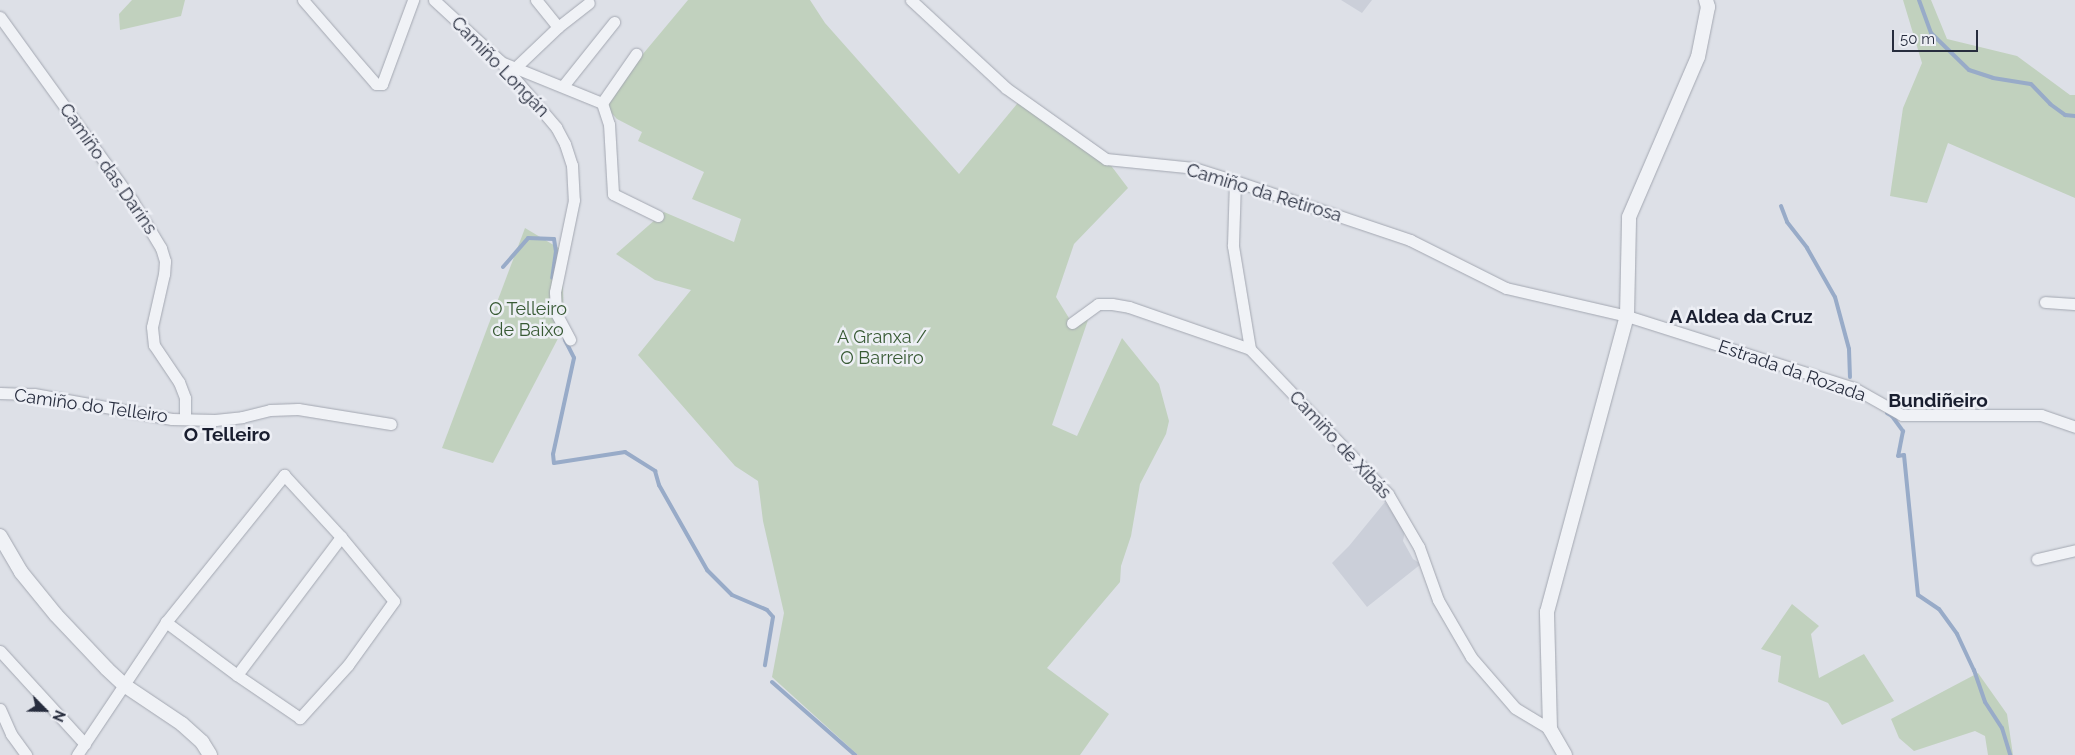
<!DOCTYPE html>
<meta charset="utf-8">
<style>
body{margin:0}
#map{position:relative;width:2075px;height:755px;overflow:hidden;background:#dde0e7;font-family:Raleway,sans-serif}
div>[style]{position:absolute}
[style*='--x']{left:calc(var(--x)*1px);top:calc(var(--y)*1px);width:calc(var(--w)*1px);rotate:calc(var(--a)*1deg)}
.built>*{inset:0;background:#cbcfd9}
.green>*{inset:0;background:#c1d1be}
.stream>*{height:4px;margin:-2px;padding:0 2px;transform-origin:2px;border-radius:2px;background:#98abc8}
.roads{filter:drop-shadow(0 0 1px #a3a7b1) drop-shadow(0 0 1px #a3a7b1)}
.minor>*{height:11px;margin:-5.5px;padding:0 5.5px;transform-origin:5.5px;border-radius:5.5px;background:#f0f2f6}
.tertiary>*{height:14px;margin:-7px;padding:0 7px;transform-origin:7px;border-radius:7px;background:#f0f2f6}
span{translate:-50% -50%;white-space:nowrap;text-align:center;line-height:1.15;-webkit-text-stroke:5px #edeff5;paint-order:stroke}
.street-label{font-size:18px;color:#272d3e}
.park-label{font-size:18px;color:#385a34}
.neighbourhood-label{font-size:19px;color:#191e2f;font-weight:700}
.north{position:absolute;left:20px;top:685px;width:50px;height:50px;-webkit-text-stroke:4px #edeff5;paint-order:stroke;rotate:113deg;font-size:14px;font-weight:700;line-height:20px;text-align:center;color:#272d3e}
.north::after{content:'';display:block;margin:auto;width:18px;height:22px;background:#272d3e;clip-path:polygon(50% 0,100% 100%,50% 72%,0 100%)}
.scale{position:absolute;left:1892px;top:30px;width:86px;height:22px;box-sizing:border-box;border:2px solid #272d3e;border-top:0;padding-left:6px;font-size:15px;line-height:18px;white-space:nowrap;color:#272d3e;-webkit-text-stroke:4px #edeff5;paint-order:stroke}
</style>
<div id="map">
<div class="built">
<div style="clip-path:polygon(1341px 0,1372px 0,1362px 13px)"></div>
<div style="clip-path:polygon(1385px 502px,1405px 531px,1403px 541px,1413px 559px,1421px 564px,1367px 607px,1332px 563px,1349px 546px)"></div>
</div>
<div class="green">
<div style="clip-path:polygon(132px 0,185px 0,181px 16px,120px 30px,119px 14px)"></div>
<div style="clip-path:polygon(688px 0,810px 0,825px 23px,959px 174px,1021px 99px,1106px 159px,1128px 188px,1074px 244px,1056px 297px,1072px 323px,1088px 320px,1052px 425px,1077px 436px,1122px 338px,1159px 384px,1169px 421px,1166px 434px,1140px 484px,1131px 536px,1121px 566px,1120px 582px,1047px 668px,1109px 714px,1080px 755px,858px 755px,772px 677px,784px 613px,763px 521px,758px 481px,735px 466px,638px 355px,691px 290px,655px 280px,616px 254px,664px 212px,734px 242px,741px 219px,692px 199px,704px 172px,638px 141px,642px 132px,617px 119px,602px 103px)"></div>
<div style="clip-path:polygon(1903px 0,1931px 0,1947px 39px,2017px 56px,2070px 95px,2075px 95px,2075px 198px,1948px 143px,1927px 203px,1890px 196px,1903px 108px,1922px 63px)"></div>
<div style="clip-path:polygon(525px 228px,562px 250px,564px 327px,493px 463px,442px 448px)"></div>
<div style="clip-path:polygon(1792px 604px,1819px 626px,1811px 634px,1819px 678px,1864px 654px,1894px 701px,1842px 725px,1828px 703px,1778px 682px,1781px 656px,1761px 649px)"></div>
<div style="clip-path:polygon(1978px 673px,2007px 714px,2013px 755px,1988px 755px,1985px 736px,1975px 731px,1914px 751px,1899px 738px,1891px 719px)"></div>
</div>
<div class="stream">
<div style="--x:1919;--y:0;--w:35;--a:70"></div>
<div style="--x:1931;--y:33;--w:53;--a:44.2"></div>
<div style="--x:1969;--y:70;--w:25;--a:18"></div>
<div style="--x:1993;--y:78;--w:38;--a:9"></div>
<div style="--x:2031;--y:84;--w:28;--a:46"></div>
<div style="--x:2050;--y:104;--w:19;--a:36"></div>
<div style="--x:2065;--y:115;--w:10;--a:6"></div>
<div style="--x:1781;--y:206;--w:17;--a:69"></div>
<div style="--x:1787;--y:222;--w:33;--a:52"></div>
<div style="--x:1807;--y:248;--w:56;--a:60.3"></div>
<div style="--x:1835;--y:297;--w:54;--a:74.9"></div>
<div style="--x:1849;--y:349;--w:28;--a:88"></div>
<div style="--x:503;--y:267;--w:38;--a:-49"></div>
<div style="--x:528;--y:238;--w:26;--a:2"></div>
<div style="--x:554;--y:239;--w:12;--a:81"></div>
<div style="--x:556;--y:251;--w:27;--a:98"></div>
<div style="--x:565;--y:340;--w:20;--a:63"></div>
<div style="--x:574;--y:358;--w:98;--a:102.3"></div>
<div style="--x:553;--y:454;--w:9;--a:84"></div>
<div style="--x:554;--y:463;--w:72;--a:-8.8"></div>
<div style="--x:625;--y:452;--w:36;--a:32"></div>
<div style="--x:655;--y:471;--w:15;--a:74"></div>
<div style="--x:659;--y:485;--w:98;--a:60.5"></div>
<div style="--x:707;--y:570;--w:35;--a:45"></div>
<div style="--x:732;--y:595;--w:38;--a:23"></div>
<div style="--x:767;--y:610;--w:9;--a:49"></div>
<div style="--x:773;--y:617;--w:49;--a:99.5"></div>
<div style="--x:1887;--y:413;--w:6;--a:31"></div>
<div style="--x:1892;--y:416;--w:19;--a:54"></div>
<div style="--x:1903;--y:431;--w:25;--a:101"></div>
<div style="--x:1898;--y:456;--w:6;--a:-9"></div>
<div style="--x:1904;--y:455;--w:141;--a:84.3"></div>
<div style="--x:1918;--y:595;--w:25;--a:34"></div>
<div style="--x:1939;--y:609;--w:31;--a:54"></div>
<div style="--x:1957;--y:634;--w:40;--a:65"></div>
<div style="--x:1974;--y:670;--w:34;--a:71"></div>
<div style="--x:1985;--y:702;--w:31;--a:57"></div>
<div style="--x:2002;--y:728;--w:28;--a:73"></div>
<div style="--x:772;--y:682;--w:111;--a:41.3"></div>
</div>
<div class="roads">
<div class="minor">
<div style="--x:303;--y:0;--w:111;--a:49"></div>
<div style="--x:376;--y:84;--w:6;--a:0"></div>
<div style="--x:382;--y:84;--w:90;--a:-69.7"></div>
<div style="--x:434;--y:0;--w:90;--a:42.7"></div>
<div style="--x:500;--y:61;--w:87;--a:49.7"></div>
<div style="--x:556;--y:127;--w:19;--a:62"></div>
<div style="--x:565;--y:144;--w:22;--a:72"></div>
<div style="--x:572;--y:165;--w:35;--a:87"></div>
<div style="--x:574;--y:200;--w:94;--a:101.7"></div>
<div style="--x:555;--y:292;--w:21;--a:87"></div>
<div style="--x:556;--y:313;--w:30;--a:62"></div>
<div style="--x:911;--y:0;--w:129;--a:42.8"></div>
<div style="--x:1006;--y:88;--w:123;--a:35.4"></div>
<div style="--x:1106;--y:159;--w:88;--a:5.8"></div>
<div style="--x:1194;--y:168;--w:43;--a:17.6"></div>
<div style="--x:1235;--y:181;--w:185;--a:18.6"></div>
<div style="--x:1410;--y:240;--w:107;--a:26.6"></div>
<div style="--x:1506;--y:288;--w:124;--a:13"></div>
<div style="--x:1627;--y:316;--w:238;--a:17.6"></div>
<div style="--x:1854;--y:388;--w:55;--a:29.4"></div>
<div style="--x:1902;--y:415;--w:139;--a:0"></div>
<div style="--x:2041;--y:415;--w:36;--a:19"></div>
<div style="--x:0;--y:17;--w:226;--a:54.2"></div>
<div style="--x:132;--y:200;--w:56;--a:58.9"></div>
<div style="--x:161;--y:248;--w:14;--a:73"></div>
<div style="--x:165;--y:261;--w:13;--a:94"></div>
<div style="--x:164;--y:274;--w:54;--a:102.8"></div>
<div style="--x:152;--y:327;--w:18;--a:84"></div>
<div style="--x:154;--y:345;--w:45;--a:56"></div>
<div style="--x:179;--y:382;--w:17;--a:69"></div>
<div style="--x:185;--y:398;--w:21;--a:90"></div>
<div style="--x:558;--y:27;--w:39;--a:-38"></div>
<div style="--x:501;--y:62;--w:109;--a:22.1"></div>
<div style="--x:602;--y:103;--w:22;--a:72"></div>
<div style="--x:609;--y:124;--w:70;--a:86.7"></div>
<div style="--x:613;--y:194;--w:50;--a:26.1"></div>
<div style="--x:516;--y:67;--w:58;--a:-43.6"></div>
<div style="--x:558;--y:27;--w:35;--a:-129"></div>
<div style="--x:563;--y:86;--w:82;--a:-51.4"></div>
<div style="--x:602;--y:103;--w:60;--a:-55.2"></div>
<div style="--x:1235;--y:181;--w:65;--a:91.8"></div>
<div style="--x:1233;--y:246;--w:104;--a:80.6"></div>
<div style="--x:1250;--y:349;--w:200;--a:46.4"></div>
<div style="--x:1388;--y:494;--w:61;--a:59.7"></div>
<div style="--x:1419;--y:547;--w:56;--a:70.3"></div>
<div style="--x:1438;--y:600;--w:66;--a:59.9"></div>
<div style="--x:1471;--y:657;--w:67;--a:49.2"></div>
<div style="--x:1515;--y:708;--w:41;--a:31"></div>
<div style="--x:2045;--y:302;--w:30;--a:4"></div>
<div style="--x:1072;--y:323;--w:32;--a:-36"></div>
<div style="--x:1098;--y:304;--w:14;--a:0"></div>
<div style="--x:1112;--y:304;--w:17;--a:10"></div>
<div style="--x:1129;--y:307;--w:128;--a:19.1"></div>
<div style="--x:0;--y:393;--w:34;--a:2"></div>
<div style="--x:34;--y:394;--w:140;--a:10.3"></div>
<div style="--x:172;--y:419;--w:43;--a:1.3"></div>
<div style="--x:215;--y:420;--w:27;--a:-6"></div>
<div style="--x:242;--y:417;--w:29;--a:-14"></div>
<div style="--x:270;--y:410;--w:28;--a:-2"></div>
<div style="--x:298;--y:409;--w:94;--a:9.2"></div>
<div style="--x:2037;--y:559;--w:39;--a:-13"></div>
<div style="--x:0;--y:651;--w:126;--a:47.6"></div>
<div style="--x:237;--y:675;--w:173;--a:-53"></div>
<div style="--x:0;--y:709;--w:27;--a:66"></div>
<div style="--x:11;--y:734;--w:26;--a:54"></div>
<div style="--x:77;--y:755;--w:160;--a:-56.2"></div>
<div style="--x:166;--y:622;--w:189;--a:-51.2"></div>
<div style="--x:284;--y:475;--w:84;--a:47.4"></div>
<div style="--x:341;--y:537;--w:83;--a:50.4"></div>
<div style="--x:394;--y:601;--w:79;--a:125.7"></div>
<div style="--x:348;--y:665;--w:72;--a:132.2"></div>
<div style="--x:300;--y:718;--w:76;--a:-145.7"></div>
<div style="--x:237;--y:675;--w:89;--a:-143.3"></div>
</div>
<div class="tertiary">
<div style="--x:0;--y:536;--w:42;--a:59.7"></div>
<div style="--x:21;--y:572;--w:55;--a:50.9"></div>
<div style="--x:56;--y:615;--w:74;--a:46.6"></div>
<div style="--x:107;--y:669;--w:23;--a:43"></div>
<div style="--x:124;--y:685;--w:70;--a:33.9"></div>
<div style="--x:182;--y:724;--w:27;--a:42"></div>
<div style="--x:202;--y:742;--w:15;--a:58"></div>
<div style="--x:1565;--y:755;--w:30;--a:-120"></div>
<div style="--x:1550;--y:729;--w:117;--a:-91.5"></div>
<div style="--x:1547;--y:612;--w:307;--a:-74.9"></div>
<div style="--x:1627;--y:316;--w:99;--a:-88.8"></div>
<div style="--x:1629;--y:217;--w:174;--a:-66.7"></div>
<div style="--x:1698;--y:57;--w:51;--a:-78.7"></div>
<div style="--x:1708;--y:7;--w:7;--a:-106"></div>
</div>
</div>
<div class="street-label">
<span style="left:500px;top:67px;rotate:46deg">Camiño Longán</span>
<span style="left:108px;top:169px;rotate:55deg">Camiño das Daríns</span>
<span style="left:1264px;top:193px;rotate:17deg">Camiño da Retirosa</span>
<span style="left:1792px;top:371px;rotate:19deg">Estrada da Rozada</span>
<span style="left:91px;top:406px;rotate:8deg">Camiño do Telleiro</span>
<span style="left:1340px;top:445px;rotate:47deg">Camiño de Xibás</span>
</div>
<div class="park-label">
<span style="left:528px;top:320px">O Telleiro<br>de Baixo</span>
<span style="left:882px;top:348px">A Granxa /<br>O Barreiro</span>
</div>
<div class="neighbourhood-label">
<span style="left:1741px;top:317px">A Aldea da Cruz</span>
<span style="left:1938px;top:401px">Bundiñeiro</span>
<span style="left:227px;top:435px">O Telleiro</span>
</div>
<div class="north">N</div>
<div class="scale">50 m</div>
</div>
